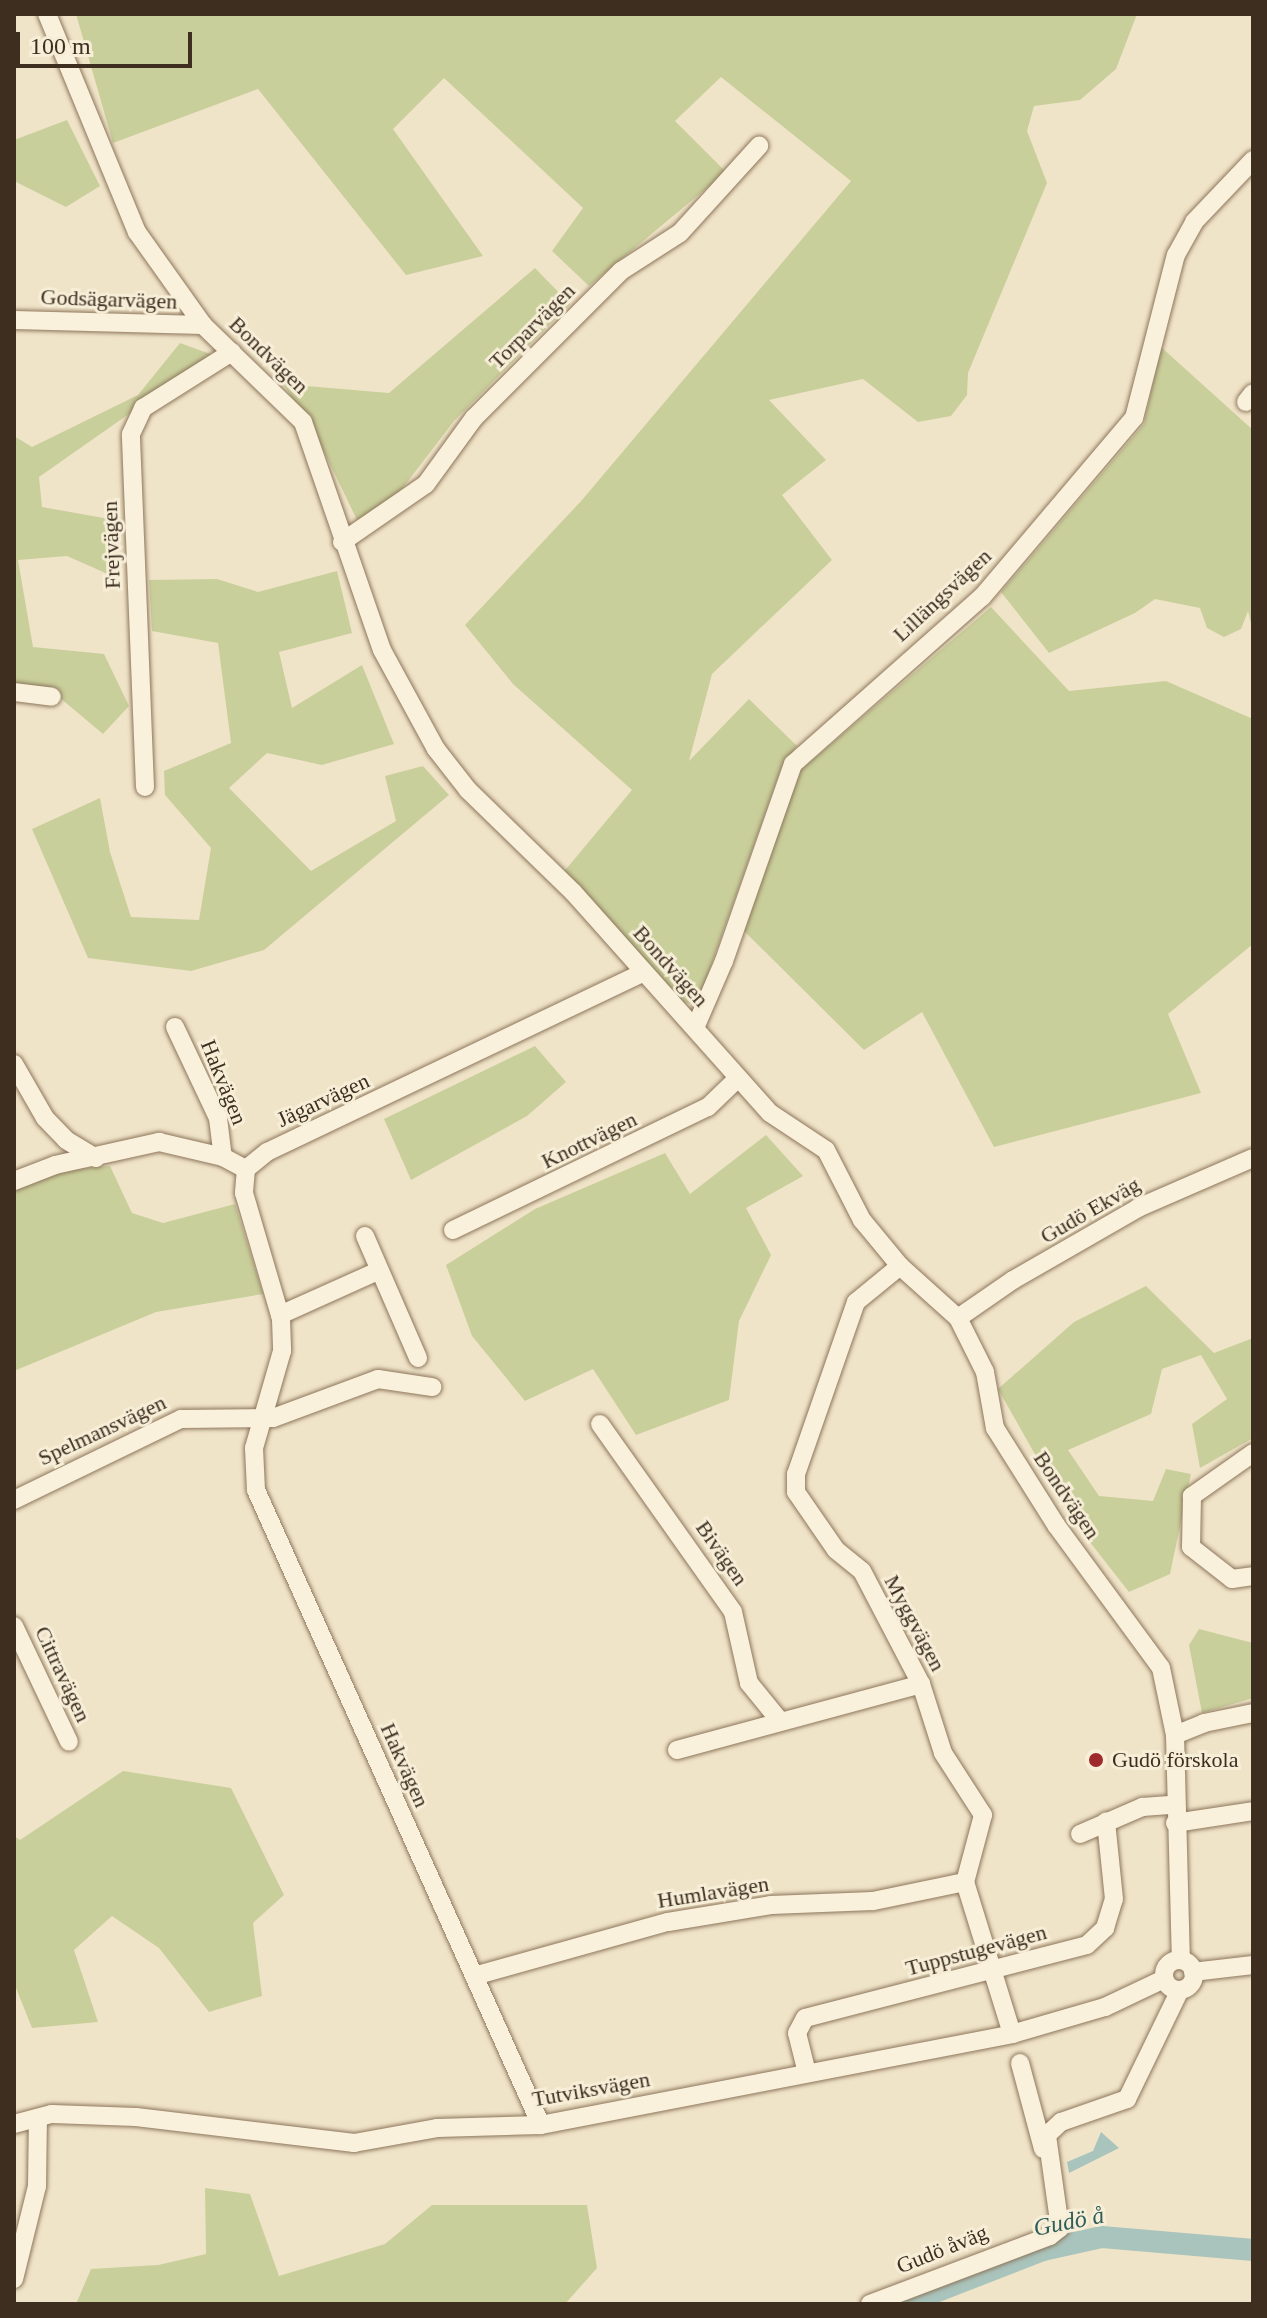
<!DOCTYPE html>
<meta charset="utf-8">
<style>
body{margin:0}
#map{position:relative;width:1267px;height:2318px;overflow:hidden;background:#f0e4c8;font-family:"Times New Roman",serif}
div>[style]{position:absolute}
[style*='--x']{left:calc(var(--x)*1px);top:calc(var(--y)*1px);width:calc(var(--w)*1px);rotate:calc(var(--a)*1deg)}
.green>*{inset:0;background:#c9cf9b}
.water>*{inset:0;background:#a9c4bc}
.river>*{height:22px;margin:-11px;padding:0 11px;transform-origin:11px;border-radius:11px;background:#a9c4bc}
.roads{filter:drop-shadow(0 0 2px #8d765c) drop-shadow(0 0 2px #8d765c)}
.minor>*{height:18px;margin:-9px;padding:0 9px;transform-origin:9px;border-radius:9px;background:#faf1dc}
.minor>.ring{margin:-9px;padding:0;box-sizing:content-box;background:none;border:18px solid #faf1dc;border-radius:50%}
.dots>*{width:22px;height:22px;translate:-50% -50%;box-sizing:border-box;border:4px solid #f7eed8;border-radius:50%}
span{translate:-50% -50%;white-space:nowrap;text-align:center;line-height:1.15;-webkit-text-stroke:6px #f7eed8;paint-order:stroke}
.street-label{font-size:22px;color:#3d2e20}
.poi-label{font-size:22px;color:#3d2e20}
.left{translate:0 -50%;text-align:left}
.water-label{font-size:24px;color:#2f5d5a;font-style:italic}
.frame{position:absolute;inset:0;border:16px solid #3d2e20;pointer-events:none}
.scale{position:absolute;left:16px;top:32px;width:176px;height:36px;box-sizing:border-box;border:4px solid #3d2e20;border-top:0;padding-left:10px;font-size:24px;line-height:28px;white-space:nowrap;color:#3d2e20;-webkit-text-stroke:6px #f7eed8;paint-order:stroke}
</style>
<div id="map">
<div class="green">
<div style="clip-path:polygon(76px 14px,1137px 14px,1116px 69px,1080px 100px,1034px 106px,1027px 131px,1047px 183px,968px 373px,967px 395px,951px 416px,918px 422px,863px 379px,769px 400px,826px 460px,782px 495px,832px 560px,712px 674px,689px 761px,749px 699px,797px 746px,782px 766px,697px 1005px,679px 1002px,562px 874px,632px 790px,513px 684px,465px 625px,582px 500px,851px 181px,721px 77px,675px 121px,726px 172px,589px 286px,552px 251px,583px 208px,444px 78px,393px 129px,483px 256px,406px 275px,258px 89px,113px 143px)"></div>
<div style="clip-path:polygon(67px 120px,100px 186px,66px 207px,14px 181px,14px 140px)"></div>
<div style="clip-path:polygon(535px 268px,570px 304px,454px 421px,395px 498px,357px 520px,315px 433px,283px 384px,389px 393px)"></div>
<div style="clip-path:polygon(180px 343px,213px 355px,39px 477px,42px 507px,115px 520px,119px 579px,67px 556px,18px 560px,33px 647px,104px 654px,129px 706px,103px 734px,47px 687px,14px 684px,14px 436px,32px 447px,138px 395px)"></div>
<div style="clip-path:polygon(1161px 347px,1253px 430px,1253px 631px,1248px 611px,1241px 629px,1224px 637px,1207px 628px,1200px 608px,1155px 599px,1135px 613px,1049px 653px,1001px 592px,1144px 424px)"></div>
<div style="clip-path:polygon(337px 571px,352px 633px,279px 652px,292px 708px,362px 665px,394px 744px,322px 765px,267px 753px,229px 788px,311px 871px,396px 821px,385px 776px,423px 766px,449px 795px,264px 950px,191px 971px,88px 958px,32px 829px,100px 798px,110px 852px,131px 917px,199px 920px,211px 848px,165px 795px,164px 771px,231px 743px,218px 643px,152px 631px,149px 580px,217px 579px,258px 592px)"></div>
<div style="clip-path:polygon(991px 607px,1069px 691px,1166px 681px,1253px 719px,1253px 944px,1168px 1014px,1201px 1093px,994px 1147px,922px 1012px,864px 1050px,741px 928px,801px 770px)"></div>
<div style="clip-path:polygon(535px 1046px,566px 1082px,527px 1116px,411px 1180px,384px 1119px)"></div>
<div style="clip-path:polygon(766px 1135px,803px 1176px,746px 1208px,771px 1255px,739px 1321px,729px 1400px,636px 1435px,593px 1369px,525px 1401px,472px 1336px,446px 1265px,535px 1209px,665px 1153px,690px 1194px)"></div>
<div style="clip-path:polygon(110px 1166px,132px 1213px,163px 1223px,235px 1204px,263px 1294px,156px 1312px,14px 1371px,14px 1189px,50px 1171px)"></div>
<div style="clip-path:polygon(1146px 1286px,1214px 1353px,1253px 1338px,1253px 1438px,1200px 1468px,1192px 1424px,1227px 1399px,1201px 1355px,1162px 1369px,1151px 1414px,1068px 1450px,1099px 1496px,1153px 1501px,1166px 1469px,1191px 1474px,1170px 1574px,1129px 1592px,1071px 1518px,998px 1389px,1074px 1322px)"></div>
<div style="clip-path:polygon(1199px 1629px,1253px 1643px,1253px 1698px,1202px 1713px,1189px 1645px)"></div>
<div style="clip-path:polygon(123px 1771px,231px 1788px,284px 1895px,253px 1923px,262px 1996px,209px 2012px,159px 1948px,112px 1916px,74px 1950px,98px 2022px,32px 2028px,14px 1983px,14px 1836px,20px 1840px)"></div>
<div style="clip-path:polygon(205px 2188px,250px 2194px,279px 2276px,385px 2244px,432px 2205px,587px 2205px,597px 2268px,565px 2304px,76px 2304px,91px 2269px,158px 2265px,206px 2254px)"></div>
</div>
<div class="water">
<div style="clip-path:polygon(1101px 2132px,1119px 2148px,1069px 2173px,1067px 2162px,1093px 2151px)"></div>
</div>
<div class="river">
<div style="--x:904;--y:2304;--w:149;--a:-21.2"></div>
<div style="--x:1043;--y:2250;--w:60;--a:-12.4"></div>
<div style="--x:1102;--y:2237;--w:152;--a:4.9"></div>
</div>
<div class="roads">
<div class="minor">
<div style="--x:47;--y:14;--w:236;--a:67.6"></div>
<div style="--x:137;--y:232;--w:114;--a:54.6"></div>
<div style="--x:203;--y:325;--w:139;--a:44.1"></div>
<div style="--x:303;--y:422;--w:241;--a:70.9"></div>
<div style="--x:382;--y:650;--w:113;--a:61.4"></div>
<div style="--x:436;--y:749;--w:52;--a:52"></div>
<div style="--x:468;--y:790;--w:146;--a:44.2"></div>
<div style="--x:573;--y:892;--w:296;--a:48.3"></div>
<div style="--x:770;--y:1113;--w:67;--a:33.5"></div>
<div style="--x:826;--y:1150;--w:79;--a:62.8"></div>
<div style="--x:862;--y:1220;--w:60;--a:50.4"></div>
<div style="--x:900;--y:1266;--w:78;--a:41.9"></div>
<div style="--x:958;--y:1318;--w:60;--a:63.4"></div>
<div style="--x:985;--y:1372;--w:57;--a:79.9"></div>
<div style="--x:995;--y:1428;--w:115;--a:57.8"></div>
<div style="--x:1056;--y:1525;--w:177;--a:53.7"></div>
<div style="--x:1161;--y:1668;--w:68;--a:78.2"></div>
<div style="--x:1175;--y:1735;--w:225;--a:88.5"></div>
<div style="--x:14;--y:320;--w:189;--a:1.5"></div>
<div style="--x:1246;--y:402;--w:11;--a:-52"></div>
<div style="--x:342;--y:542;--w:102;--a:-34.6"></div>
<div style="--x:426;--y:484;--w:82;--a:-54"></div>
<div style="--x:474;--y:418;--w:208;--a:-45"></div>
<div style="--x:621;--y:271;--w:70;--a:-32.8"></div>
<div style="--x:680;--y:233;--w:118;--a:-47.8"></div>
<div style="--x:14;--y:692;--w:38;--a:7"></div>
<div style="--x:145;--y:787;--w:353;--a:-92.3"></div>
<div style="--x:131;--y:434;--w:29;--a:-65"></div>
<div style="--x:143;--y:408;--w:105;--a:-32.2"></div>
<div style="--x:175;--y:1027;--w:101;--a:64.7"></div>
<div style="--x:218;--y:1118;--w:39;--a:83"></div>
<div style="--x:695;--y:1028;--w:73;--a:-66.6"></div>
<div style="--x:724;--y:961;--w:209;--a:-70.7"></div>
<div style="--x:793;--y:764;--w:252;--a:-41.5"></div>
<div style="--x:982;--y:597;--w:235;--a:-49.7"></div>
<div style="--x:1134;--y:418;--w:168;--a:-75.6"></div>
<div style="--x:1176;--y:255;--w:38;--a:-61"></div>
<div style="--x:1194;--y:222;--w:86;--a:-46.4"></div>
<div style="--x:14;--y:1064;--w:62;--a:60.1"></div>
<div style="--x:45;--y:1118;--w:30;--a:46"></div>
<div style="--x:66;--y:1140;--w:35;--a:31"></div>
<div style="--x:246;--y:1169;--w:24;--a:95"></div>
<div style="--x:244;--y:1193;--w:131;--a:73.6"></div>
<div style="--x:281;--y:1319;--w:32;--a:88"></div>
<div style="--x:282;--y:1351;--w:101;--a:106.1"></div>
<div style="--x:254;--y:1448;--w:42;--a:87.3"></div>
<div style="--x:256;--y:1490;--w:696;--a:65.83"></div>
<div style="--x:14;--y:1181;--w:44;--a:-21.3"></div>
<div style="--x:55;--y:1165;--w:107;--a:-12.5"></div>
<div style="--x:159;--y:1142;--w:66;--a:13.2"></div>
<div style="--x:223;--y:1157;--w:26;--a:28"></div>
<div style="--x:246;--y:1169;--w:27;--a:-39"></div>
<div style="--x:267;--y:1152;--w:416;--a:-25.5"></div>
<div style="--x:453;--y:1230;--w:283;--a:-25.8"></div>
<div style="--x:708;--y:1107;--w:40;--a:-44"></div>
<div style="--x:365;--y:1236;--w:133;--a:66.5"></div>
<div style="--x:900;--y:1266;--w:57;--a:140.7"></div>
<div style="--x:856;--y:1302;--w:182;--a:109.2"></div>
<div style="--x:796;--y:1474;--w:18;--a:90"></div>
<div style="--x:796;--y:1492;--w:70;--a:55.4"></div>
<div style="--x:836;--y:1550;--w:33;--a:39"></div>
<div style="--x:862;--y:1571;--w:127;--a:62.4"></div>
<div style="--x:921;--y:1684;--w:72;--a:72.3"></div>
<div style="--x:943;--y:1753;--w:74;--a:57.2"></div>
<div style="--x:983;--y:1815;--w:69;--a:105"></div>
<div style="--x:965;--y:1882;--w:159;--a:72.8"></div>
<div style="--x:280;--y:1315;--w:107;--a:-24.2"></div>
<div style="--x:958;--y:1318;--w:67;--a:-34.6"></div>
<div style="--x:1013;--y:1280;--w:144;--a:-29.9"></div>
<div style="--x:1138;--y:1208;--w:125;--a:-23.5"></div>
<div style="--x:600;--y:1424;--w:230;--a:54.7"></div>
<div style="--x:733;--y:1612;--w:73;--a:77.3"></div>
<div style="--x:749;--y:1683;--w:49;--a:50.8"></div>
<div style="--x:1253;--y:1453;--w:75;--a:144.8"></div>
<div style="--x:1192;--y:1496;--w:51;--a:91.1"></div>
<div style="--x:1191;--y:1547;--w:52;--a:38"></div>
<div style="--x:1232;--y:1579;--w:21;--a:-8"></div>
<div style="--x:14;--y:1500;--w:186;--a:-25.9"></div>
<div style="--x:181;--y:1419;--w:92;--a:-0.6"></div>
<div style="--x:273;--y:1418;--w:112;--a:-20.4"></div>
<div style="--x:378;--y:1379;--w:55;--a:8.4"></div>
<div style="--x:14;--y:1626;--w:128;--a:64.6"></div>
<div style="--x:1175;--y:1735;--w:31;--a:-22"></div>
<div style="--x:1204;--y:1723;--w:50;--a:-11.5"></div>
<div style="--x:677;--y:1750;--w:253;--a:-15.1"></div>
<div style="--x:1175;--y:1823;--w:79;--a:-8.7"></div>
<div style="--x:1080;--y:1834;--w:68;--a:-23.5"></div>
<div style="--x:1142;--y:1807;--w:31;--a:-4"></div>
<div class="ring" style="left:1164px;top:1960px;width:12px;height:12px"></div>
<div style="--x:1193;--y:1972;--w:60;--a:-6.7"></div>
<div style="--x:474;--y:1976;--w:201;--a:-15.6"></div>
<div style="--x:668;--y:1922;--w:104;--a:-9.4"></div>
<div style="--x:771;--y:1905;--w:102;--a:-2.2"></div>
<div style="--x:873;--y:1901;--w:94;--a:-11.7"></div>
<div style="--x:1020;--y:2063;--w:89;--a:75"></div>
<div style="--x:807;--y:2073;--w:41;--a:-104"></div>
<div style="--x:797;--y:2033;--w:17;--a:-62"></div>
<div style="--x:805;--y:2018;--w:291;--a:-14.5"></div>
<div style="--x:1087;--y:1945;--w:25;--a:-43"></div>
<div style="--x:1105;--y:1928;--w:30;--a:-73"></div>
<div style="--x:1114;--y:1899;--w:78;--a:-95.9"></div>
<div style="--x:14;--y:2124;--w:39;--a:-15"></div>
<div style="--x:52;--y:2114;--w:84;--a:2"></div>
<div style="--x:136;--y:2117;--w:220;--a:6.8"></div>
<div style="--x:354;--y:2143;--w:84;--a:-10.2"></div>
<div style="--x:437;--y:2128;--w:104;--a:-1.7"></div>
<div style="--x:541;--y:2125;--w:480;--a:-10.9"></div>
<div style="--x:1012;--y:2034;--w:97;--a:-16.2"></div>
<div style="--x:1105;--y:2007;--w:65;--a:-25.4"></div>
<div style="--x:14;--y:2279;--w:96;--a:-76.1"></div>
<div style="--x:37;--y:2186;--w:68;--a:-89.2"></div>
<div style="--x:870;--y:2304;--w:192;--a:-20.7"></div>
<div style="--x:1050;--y:2236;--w:13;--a:-39"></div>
<div style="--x:1060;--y:2228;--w:94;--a:-98"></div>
<div style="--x:1047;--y:2135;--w:19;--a:-43"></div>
<div style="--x:1061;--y:2122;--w:70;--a:-19.2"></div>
<div style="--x:1127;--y:2099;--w:121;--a:-64.1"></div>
</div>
</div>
<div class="dots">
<div style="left:1096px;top:1760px;background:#9e2a2b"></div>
</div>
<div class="street-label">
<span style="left:109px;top:299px;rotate:2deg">Godsägarvägen</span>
<span style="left:532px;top:326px;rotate:-45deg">Torparvägen</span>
<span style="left:269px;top:355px;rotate:44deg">Bondvägen</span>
<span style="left:111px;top:545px;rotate:-92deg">Frejvägen</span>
<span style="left:942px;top:595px;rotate:-43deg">Lillängsvägen</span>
<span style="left:671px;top:966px;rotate:48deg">Bondvägen</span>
<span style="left:224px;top:1082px;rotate:68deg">Hakvägen</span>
<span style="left:323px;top:1100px;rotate:-25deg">Jägarvägen</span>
<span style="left:589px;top:1140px;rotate:-26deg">Knottvägen</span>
<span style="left:1090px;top:1210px;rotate:-30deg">Gudö Ekväg</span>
<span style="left:102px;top:1430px;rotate:-25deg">Spelmansvägen</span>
<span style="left:1067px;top:1495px;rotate:56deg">Bondvägen</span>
<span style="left:722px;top:1553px;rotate:55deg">Bivägen</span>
<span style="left:915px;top:1623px;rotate:62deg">Myggvägen</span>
<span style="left:63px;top:1674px;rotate:65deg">Cittravägen</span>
<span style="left:405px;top:1765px;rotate:66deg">Hakvägen</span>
<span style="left:713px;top:1892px;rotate:-9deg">Humlavägen</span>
<span style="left:976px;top:1950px;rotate:-15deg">Tuppstugevägen</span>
<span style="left:591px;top:2089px;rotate:-10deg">Tutviksvägen</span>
<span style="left:942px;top:2249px;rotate:-22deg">Gudö åväg</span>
</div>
<div class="poi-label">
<span class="left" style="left:1112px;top:1760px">Gudö förskola</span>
</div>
<div class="water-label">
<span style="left:1069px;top:2222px;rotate:-11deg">Gudö å</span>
</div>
<div class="frame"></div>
<div class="scale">100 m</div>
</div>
